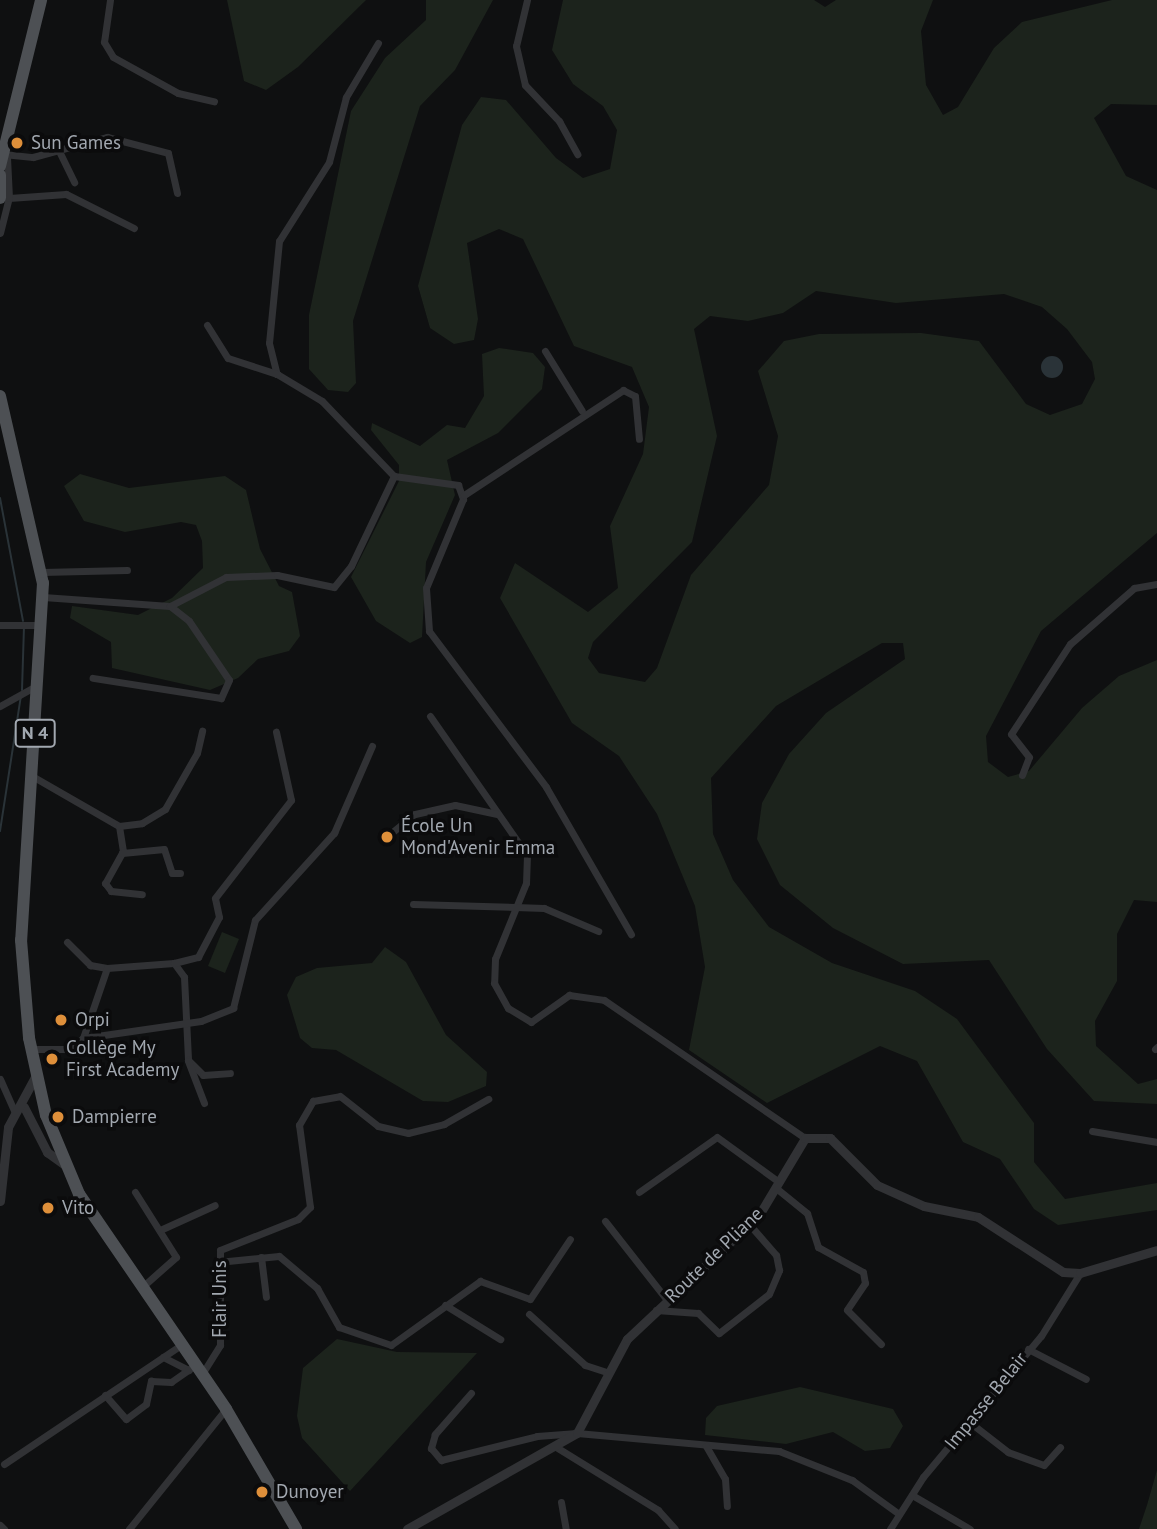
<!DOCTYPE html>
<meta charset="utf-8">
<style>
body{margin:0}
#map{position:relative;width:1157px;height:1529px;overflow:hidden;background:#0f1011;font-family:"PT Sans",sans-serif}
div>[style]{position:absolute}
[style*='--x']{left:calc(var(--x)*1px);top:calc(var(--y)*1px);width:calc(var(--w)*1px);rotate:calc(var(--a)*1deg)}
.green>*{inset:0;background:#1c231c}
.water>*{inset:0;background:#2a3338}
.round{border-radius:50%}
.stream>*{height:2px;margin:-1px;padding:0 1px;transform-origin:1px;border-radius:1px;background:#2a3338}
.minor>*{height:7px;margin:-3.5px;padding:0 3.5px;transform-origin:3.5px;border-radius:3.5px;background:#313235}
.tertiary>*{height:9px;margin:-4.5px;padding:0 4.5px;transform-origin:4.5px;border-radius:4.5px;background:#313235}
.primary>*{height:12px;margin:-6px;padding:0 6px;transform-origin:6px;border-radius:6px;background:#4d5054}
.dots>*{width:19px;height:19px;translate:-50% -50%;box-sizing:border-box;border:4px solid #0b0b0c;border-radius:50%}
span{translate:-50% -50%;white-space:nowrap;text-align:center;line-height:1.15;-webkit-text-stroke:7px #0b0b0c;paint-order:stroke}
.shield-label span{padding:2px 5px;background:#0b0b0c;border:2px solid;border-radius:5px;-webkit-text-stroke-width:0}
.shield-label{font-size:18px;color:#a2a8b0;font-weight:700}
.poi-label{font-size:19px;color:#a2a8b0}
.left{translate:0 -50%;text-align:left}
.street-label{font-size:19px;color:#a2a8b0}
</style>
<div id="map">
<div class="green">
<div style="clip-path:polygon(227px 0,366px 0,298px 67px,266px 90px,244px 81px)"></div>
<div style="clip-path:polygon(426px 0,493px 0,455px 70px,420px 106px,353px 321px,356px 383px,348px 392px,328px 390px,309px 369px,309px 315px,351px 111px,385px 58px,426px 20px)"></div>
<div style="clip-path:polygon(evenodd,563px 0,814px 0,825px 7px,836px 0,933px 0,921px 31px,926px 85px,943px 115px,958px 107px,994px 48px,1022px 22px,1112px 0,1157px 0,1157px 105px,1111px 104px,1094px 118px,1126px 176px,1157px 190px,1157px 533px,1041px 631px,986px 736px,988px 762px,1008px 777px,1029px 771px,1082px 708px,1119px 676px,1157px 660px,1157px 902px,1134px 900px,1117px 934px,1117px 981px,1095px 1021px,1096px 1046px,1138px 1084px,1157px 1079px,1157px 1104px,1094px 1101px,1047px 1049px,989px 960px,903px 964px,833px 928px,780px 885px,757px 839px,762px 803px,789px 754px,826px 713px,905px 659px,903px 643px,882px 643px,776px 706px,711px 778px,713px 834px,733px 880px,769px 927px,832px 963px,915px 991px,957px 1019px,1034px 1123px,1034px 1162px,1065px 1199px,1157px 1183px,1157px 1210px,1058px 1225px,1034px 1209px,1000px 1159px,963px 1142px,917px 1061px,880px 1046px,767px 1103px,689px 1050px,705px 967px,695px 906px,657px 814px,619px 756px,572px 723px,500px 598px,515px 563px,588px 612px,618px 588px,610px 526px,643px 454px,649px 407px,632px 367px,574px 346px,523px 239px,499px 229px,467px 243px,478px 319px,474px 340px,454px 344px,430px 328px,418px 286px,462px 125px,481px 97px,506px 100px,556px 158px,583px 178px,610px 169px,617px 130px,603px 106px,573px 84px,552px 50px,563px 0,816px 291px,896px 303px,1004px 294px,1042px 307px,1067px 329px,1092px 362px,1095px 379px,1082px 404px,1050px 415px,1026px 404px,979px 341px,921px 333px,819px 334px,784px 341px,758px 371px,778px 436px,769px 485px,691px 575px,657px 668px,645px 682px,599px 673px,588px 658px,593px 642px,692px 542px,717px 436px,694px 329px,710px 316px,748px 321px,783px 313px,816px 291px)"></div>
<div style="clip-path:polygon(499px 348px,533px 353px,545px 367px,542px 389px,498px 433px,447px 460px,455px 495px,426px 562px,422px 637px,410px 643px,376px 621px,351px 577px,399px 481px,399px 465px,371px 430px,372px 423px,420px 446px,447px 425px,465px 428px,484px 396px,482px 354px)"></div>
<div style="clip-path:polygon(80px 474px,129px 488px,225px 476px,246px 490px,260px 549px,279px 586px,292px 592px,300px 636px,289px 651px,258px 659px,238px 678px,210px 690px,112px 668px,111px 642px,70px 618px,72px 606px,138px 615px,172px 598px,203px 568px,202px 541px,196px 525px,181px 522px,125px 532px,84px 521px,64px 486px)"></div>
<div style="clip-path:polygon(222px 932px,239px 939px,225px 973px,208px 966px)"></div>
<div style="clip-path:polygon(385px 947px,406px 962px,446px 1035px,487px 1072px,486px 1086px,448px 1102px,423px 1101px,336px 1050px,312px 1048px,300px 1038px,287px 995px,296px 977px,317px 968px,372px 963px)"></div>
<div style="clip-path:polygon(337px 1339px,397px 1352px,477px 1353px,350px 1491px,302px 1438px,297px 1416px,303px 1368px)"></div>
<div style="clip-path:polygon(800px 1387px,893px 1409px,903px 1426px,890px 1448px,865px 1451px,833px 1432px,786px 1444px,705px 1435px,706px 1418px,717px 1406px)"></div>
<div style="clip-path:polygon(1157px 1470px,1157px 1529px,1139px 1529px,1147px 1505px)"></div>
</div>
<div class="water">
<div class="round" style="left:1041px;top:356px;width:22px;height:22px"></div>
</div>
<div class="stream">
<div style="--x:0;--y:498;--w:125;--a:79.4"></div>
<div style="--x:22;--y:690;--w:64;--a:-88.2"></div>
<div style="--x:0;--y:831;--w:137;--a:-81.2"></div>
</div>
<div class="minor">
<div style="--x:110;--y:0;--w:42;--a:98.1"></div>
<div style="--x:104;--y:42;--w:17;--a:59"></div>
<div style="--x:113;--y:57;--w:74;--a:29"></div>
<div style="--x:178;--y:93;--w:37;--a:13"></div>
<div style="--x:527;--y:0;--w:47;--a:103.4"></div>
<div style="--x:516;--y:46;--w:40;--a:77"></div>
<div style="--x:525;--y:85;--w:50;--a:46.6"></div>
<div style="--x:559;--y:121;--w:38;--a:61"></div>
<div style="--x:378;--y:43;--w:63;--a:120.7"></div>
<div style="--x:346;--y:97;--w:67;--a:104.7"></div>
<div style="--x:329;--y:162;--w:93;--a:122.3"></div>
<div style="--x:279;--y:241;--w:102;--a:95.6"></div>
<div style="--x:269;--y:343;--w:32;--a:76"></div>
<div style="--x:277;--y:374;--w:52;--a:31"></div>
<div style="--x:322;--y:401;--w:104;--a:46.2"></div>
<div style="--x:394;--y:476;--w:65;--a:8"></div>
<div style="--x:458;--y:485;--w:15;--a:70"></div>
<div style="--x:463;--y:499;--w:96;--a:112.6"></div>
<div style="--x:426;--y:588;--w:43;--a:86"></div>
<div style="--x:429;--y:631;--w:195;--a:53.1"></div>
<div style="--x:546;--y:787;--w:170;--a:60"></div>
<div style="--x:58;--y:149;--w:37;--a:64"></div>
<div style="--x:3;--y:154;--w:30;--a:6"></div>
<div style="--x:33;--y:157;--w:77;--a:-15.1"></div>
<div style="--x:107;--y:137;--w:63;--a:14.7"></div>
<div style="--x:168;--y:153;--w:41;--a:77.3"></div>
<div style="--x:9;--y:198;--w:57;--a:-4"></div>
<div style="--x:66;--y:194;--w:76;--a:26.6"></div>
<div style="--x:0;--y:233;--w:36;--a:-76"></div>
<div style="--x:9;--y:198;--w:41;--a:-92.8"></div>
<div style="--x:207;--y:325;--w:39;--a:58"></div>
<div style="--x:228;--y:358;--w:52;--a:18.1"></div>
<div style="--x:545;--y:351;--w:70;--a:58.3"></div>
<div style="--x:464;--y:495;--w:191;--a:-33.4"></div>
<div style="--x:623;--y:390;--w:13;--a:27"></div>
<div style="--x:635;--y:396;--w:43;--a:84.7"></div>
<div style="--x:42;--y:572;--w:85;--a:-1.3"></div>
<div style="--x:43;--y:597;--w:127;--a:4.1"></div>
<div style="--x:170;--y:606;--w:24;--a:38"></div>
<div style="--x:189;--y:621;--w:71;--a:55.9"></div>
<div style="--x:229;--y:680;--w:20;--a:114"></div>
<div style="--x:221;--y:698;--w:130;--a:-171.1"></div>
<div style="--x:170;--y:606;--w:63;--a:-27.4"></div>
<div style="--x:226;--y:577;--w:51;--a:-2.2"></div>
<div style="--x:277;--y:575;--w:58;--a:11.9"></div>
<div style="--x:334;--y:587;--w:27;--a:-51"></div>
<div style="--x:351;--y:566;--w:100;--a:-64.5"></div>
<div style="--x:0;--y:625;--w:41;--a:0"></div>
<div style="--x:0;--y:706;--w:41;--a:-29.1"></div>
<div style="--x:430;--y:716;--w:169;--a:55.1"></div>
<div style="--x:527;--y:855;--w:28;--a:92"></div>
<div style="--x:526;--y:883;--w:82;--a:112.2"></div>
<div style="--x:495;--y:959;--w:24;--a:92"></div>
<div style="--x:494;--y:983;--w:29;--a:61"></div>
<div style="--x:508;--y:1008;--w:27;--a:31"></div>
<div style="--x:531;--y:1022;--w:47;--a:-35.4"></div>
<div style="--x:569;--y:995;--w:35;--a:8"></div>
<div style="--x:604;--y:1000;--w:244;--a:34.5"></div>
<div style="--x:1022;--y:775;--w:19;--a:-69"></div>
<div style="--x:1029;--y:757;--w:29;--a:-128"></div>
<div style="--x:1011;--y:734;--w:108;--a:-56.8"></div>
<div style="--x:1070;--y:644;--w:85;--a:-41.2"></div>
<div style="--x:1134;--y:588;--w:23;--a:-10"></div>
<div style="--x:32;--y:776;--w:100;--a:29.9"></div>
<div style="--x:119;--y:826;--w:25;--a:81"></div>
<div style="--x:123;--y:851;--w:37;--a:119"></div>
<div style="--x:105;--y:883;--w:10;--a:53"></div>
<div style="--x:111;--y:891;--w:31;--a:6"></div>
<div style="--x:119;--y:826;--w:23;--a:-7"></div>
<div style="--x:142;--y:823;--w:27;--a:-31"></div>
<div style="--x:165;--y:809;--w:64;--a:-60.3"></div>
<div style="--x:197;--y:753;--w:23;--a:-77"></div>
<div style="--x:385;--y:838;--w:38;--a:-39"></div>
<div style="--x:415;--y:814;--w:41;--a:-12.7"></div>
<div style="--x:455;--y:805;--w:43;--a:12.1"></div>
<div style="--x:122;--y:853;--w:42;--a:-5.4"></div>
<div style="--x:164;--y:849;--w:25;--a:72"></div>
<div style="--x:172;--y:873;--w:8;--a:0"></div>
<div style="--x:413;--y:904;--w:131;--a:1.7"></div>
<div style="--x:544;--y:908;--w:59;--a:23.1"></div>
<div style="--x:67;--y:942;--w:33;--a:45"></div>
<div style="--x:90;--y:965;--w:17;--a:10"></div>
<div style="--x:107;--y:968;--w:67;--a:-4.3"></div>
<div style="--x:174;--y:963;--w:17;--a:54"></div>
<div style="--x:184;--y:977;--w:83;--a:87.2"></div>
<div style="--x:188;--y:1060;--w:21;--a:45"></div>
<div style="--x:203;--y:1075;--w:27;--a:-4"></div>
<div style="--x:174;--y:963;--w:25;--a:-14"></div>
<div style="--x:198;--y:957;--w:45;--a:-62.3"></div>
<div style="--x:219;--y:917;--w:19;--a:-102"></div>
<div style="--x:215;--y:898;--w:124;--a:-52.2"></div>
<div style="--x:291;--y:800;--w:70;--a:-102.4"></div>
<div style="--x:83;--y:1038;--w:74;--a:-71.1"></div>
<div style="--x:31;--y:1049;--w:38;--a:0"></div>
<div style="--x:69;--y:1049;--w:18;--a:-38"></div>
<div style="--x:83;--y:1038;--w:119;--a:-8.2"></div>
<div style="--x:201;--y:1021;--w:35;--a:-22"></div>
<div style="--x:233;--y:1008;--w:91;--a:-76"></div>
<div style="--x:255;--y:920;--w:118;--a:-47.8"></div>
<div style="--x:334;--y:833;--w:95;--a:-66.4"></div>
<div style="--x:1155;--y:1049;--w:3;--a:-45"></div>
<div style="--x:188;--y:1061;--w:45;--a:69.1"></div>
<div style="--x:0;--y:1079;--w:37;--a:66"></div>
<div style="--x:1092;--y:1131;--w:66;--a:9.6"></div>
<div style="--x:776;--y:1188;--w:40;--a:39"></div>
<div style="--x:807;--y:1213;--w:36;--a:72"></div>
<div style="--x:818;--y:1247;--w:51;--a:29.1"></div>
<div style="--x:863;--y:1272;--w:11;--a:80"></div>
<div style="--x:865;--y:1283;--w:32;--a:124"></div>
<div style="--x:847;--y:1310;--w:48;--a:45"></div>
<div style="--x:135;--y:1192;--w:77;--a:57.8"></div>
<div style="--x:176;--y:1257;--w:45;--a:138.6"></div>
<div style="--x:639;--y:1192;--w:95;--a:-35.2"></div>
<div style="--x:717;--y:1137;--w:77;--a:36"></div>
<div style="--x:605;--y:1221;--w:100;--a:51.9"></div>
<div style="--x:160;--y:1230;--w:60;--a:-24.4"></div>
<div style="--x:261;--y:1257;--w:40;--a:82.9"></div>
<div style="--x:218;--y:1262;--w:61;--a:-5.6"></div>
<div style="--x:279;--y:1256;--w:50;--a:40.1"></div>
<div style="--x:317;--y:1288;--w:45;--a:60.6"></div>
<div style="--x:339;--y:1327;--w:55;--a:19.1"></div>
<div style="--x:391;--y:1345;--w:110;--a:-35.7"></div>
<div style="--x:480;--y:1281;--w:53;--a:19.8"></div>
<div style="--x:530;--y:1299;--w:72;--a:-56.3"></div>
<div style="--x:445;--y:1305;--w:65;--a:31.7"></div>
<div style="--x:656;--y:1310;--w:42;--a:4.1"></div>
<div style="--x:698;--y:1313;--w:29;--a:44"></div>
<div style="--x:719;--y:1333;--w:63;--a:-38"></div>
<div style="--x:769;--y:1294;--w:26;--a:-67"></div>
<div style="--x:779;--y:1270;--w:15;--a:-101"></div>
<div style="--x:776;--y:1255;--w:41;--a:-131.1"></div>
<div style="--x:529;--y:1314;--w:76;--a:42.3"></div>
<div style="--x:585;--y:1365;--w:25;--a:18"></div>
<div style="--x:1028;--y:1349;--w:65;--a:27.3"></div>
<div style="--x:163;--y:1357;--w:29;--a:27"></div>
<div style="--x:202;--y:1374;--w:34;--a:-58"></div>
<div style="--x:220;--y:1345;--w:95;--a:-90"></div>
<div style="--x:220;--y:1250;--w:84;--a:-21.7"></div>
<div style="--x:298;--y:1219;--w:17;--a:-45"></div>
<div style="--x:310;--y:1207;--w:83;--a:-97.6"></div>
<div style="--x:299;--y:1125;--w:28;--a:-60"></div>
<div style="--x:313;--y:1101;--w:27;--a:-10"></div>
<div style="--x:340;--y:1096;--w:48;--a:38.3"></div>
<div style="--x:378;--y:1126;--w:31;--a:13"></div>
<div style="--x:408;--y:1133;--w:37;--a:-14"></div>
<div style="--x:444;--y:1124;--w:51;--a:-29.6"></div>
<div style="--x:471;--y:1393;--w:55;--a:131.3"></div>
<div style="--x:435;--y:1434;--w:15;--a:106"></div>
<div style="--x:431;--y:1448;--w:16;--a:50"></div>
<div style="--x:441;--y:1460;--w:99;--a:-14"></div>
<div style="--x:537;--y:1436;--w:40;--a:-4.3"></div>
<div style="--x:577;--y:1433;--w:203;--a:5.1"></div>
<div style="--x:779;--y:1451;--w:79;--a:21.7"></div>
<div style="--x:852;--y:1480;--w:58;--a:35.9"></div>
<div style="--x:105;--y:1395;--w:32;--a:49"></div>
<div style="--x:126;--y:1419;--w:25;--a:-37"></div>
<div style="--x:146;--y:1404;--w:24;--a:-78"></div>
<div style="--x:151;--y:1381;--w:20;--a:3"></div>
<div style="--x:171;--y:1382;--w:29;--a:-35"></div>
<div style="--x:972;--y:1424;--w:46;--a:37.9"></div>
<div style="--x:1008;--y:1452;--w:38;--a:20"></div>
<div style="--x:1044;--y:1465;--w:24;--a:-48"></div>
<div style="--x:706;--y:1446;--w:38;--a:60"></div>
<div style="--x:725;--y:1479;--w:27;--a:86"></div>
<div style="--x:556;--y:1447;--w:120;--a:31.7"></div>
<div style="--x:658;--y:1510;--w:25;--a:48"></div>
<div style="--x:4;--y:1464;--w:213;--a:-33.9"></div>
<div style="--x:912;--y:1495;--w:67;--a:30.4"></div>
<div style="--x:561;--y:1502;--w:27;--a:80"></div>
<div style="--x:0;--y:1525;--w:6;--a:45"></div>
<div style="--x:129;--y:1529;--w:154;--a:-51.1"></div>
<div style="--x:890;--y:1529;--w:62;--a:-57.6"></div>
<div style="--x:923;--y:1477;--w:184;--a:-50.1"></div>
<div style="--x:1041;--y:1336;--w:74;--a:-58.2"></div>
</div>
<div class="tertiary">
<div style="--x:24;--y:1107;--w:51;--a:62.9"></div>
<div style="--x:47;--y:1152;--w:24;--a:36"></div>
<div style="--x:0;--y:1201;--w:74;--a:-83.8"></div>
<div style="--x:8;--y:1127;--w:59;--a:-61.7"></div>
<div style="--x:407;--y:1529;--w:195;--a:-29.5"></div>
<div style="--x:577;--y:1433;--w:106;--a:-62"></div>
<div style="--x:627;--y:1339;--w:181;--a:-43.2"></div>
<div style="--x:759;--y:1215;--w:90;--a:-59.1"></div>
<div style="--x:805;--y:1138;--w:25;--a:0"></div>
<div style="--x:830;--y:1138;--w:66;--a:45"></div>
<div style="--x:877;--y:1185;--w:51;--a:24.1"></div>
<div style="--x:924;--y:1206;--w:55;--a:11.5"></div>
<div style="--x:978;--y:1217;--w:101;--a:32.9"></div>
<div style="--x:1063;--y:1272;--w:17;--a:3"></div>
<div style="--x:1080;--y:1273;--w:80;--a:-16.6"></div>
</div>
<div class="primary">
<div style="--x:0;--y:166;--w:171;--a:-76.1"></div>
<div style="--x:0;--y:175;--w:23;--a:90"></div>
<div style="--x:0;--y:396;--w:192;--a:77.1"></div>
<div style="--x:43;--y:583;--w:358;--a:93.5"></div>
<div style="--x:21;--y:940;--w:98;--a:85.3"></div>
<div style="--x:29;--y:1038;--w:79;--a:77.6"></div>
<div style="--x:46;--y:1115;--w:86;--a:67.3"></div>
<div style="--x:79;--y:1194;--w:260;--a:55.6"></div>
<div style="--x:226;--y:1409;--w:139;--a:59.7"></div>
</div>
<div class="dots">
<div style="left:17px;top:143px;background:#de8f3a"></div>
<div style="left:387px;top:837px;background:#de8f3a"></div>
<div style="left:61px;top:1020px;background:#de8f3a"></div>
<div style="left:52px;top:1059px;background:#de8f3a"></div>
<div style="left:58px;top:1117px;background:#de8f3a"></div>
<div style="left:48px;top:1208px;background:#de8f3a"></div>
<div style="left:262px;top:1492px;background:#de8f3a"></div>
</div>
<div class="shield-label">
<span style="left:35px;top:733px">N 4</span>
</div>
<div class="poi-label">
<span class="left" style="left:31px;top:143px">Sun Games</span>
<span class="left" style="left:401px;top:837px">École Un<br>Mond'Avenir Emma</span>
<span class="left" style="left:75px;top:1020px">Orpi</span>
<span class="left" style="left:66px;top:1059px">Collège My<br>First Academy</span>
<span class="left" style="left:72px;top:1117px">Dampierre</span>
<span class="left" style="left:62px;top:1208px">Vito</span>
<span class="left" style="left:276px;top:1492px">Dunoyer</span>
</div>
<div class="street-label">
<span style="left:714px;top:1255px;rotate:-44deg">Route de Pliane</span>
<span style="left:220px;top:1299px;rotate:-90deg">Flair Unis</span>
<span style="left:986px;top:1401px;rotate:-51deg">Impasse Belair</span>
</div>
</div>
